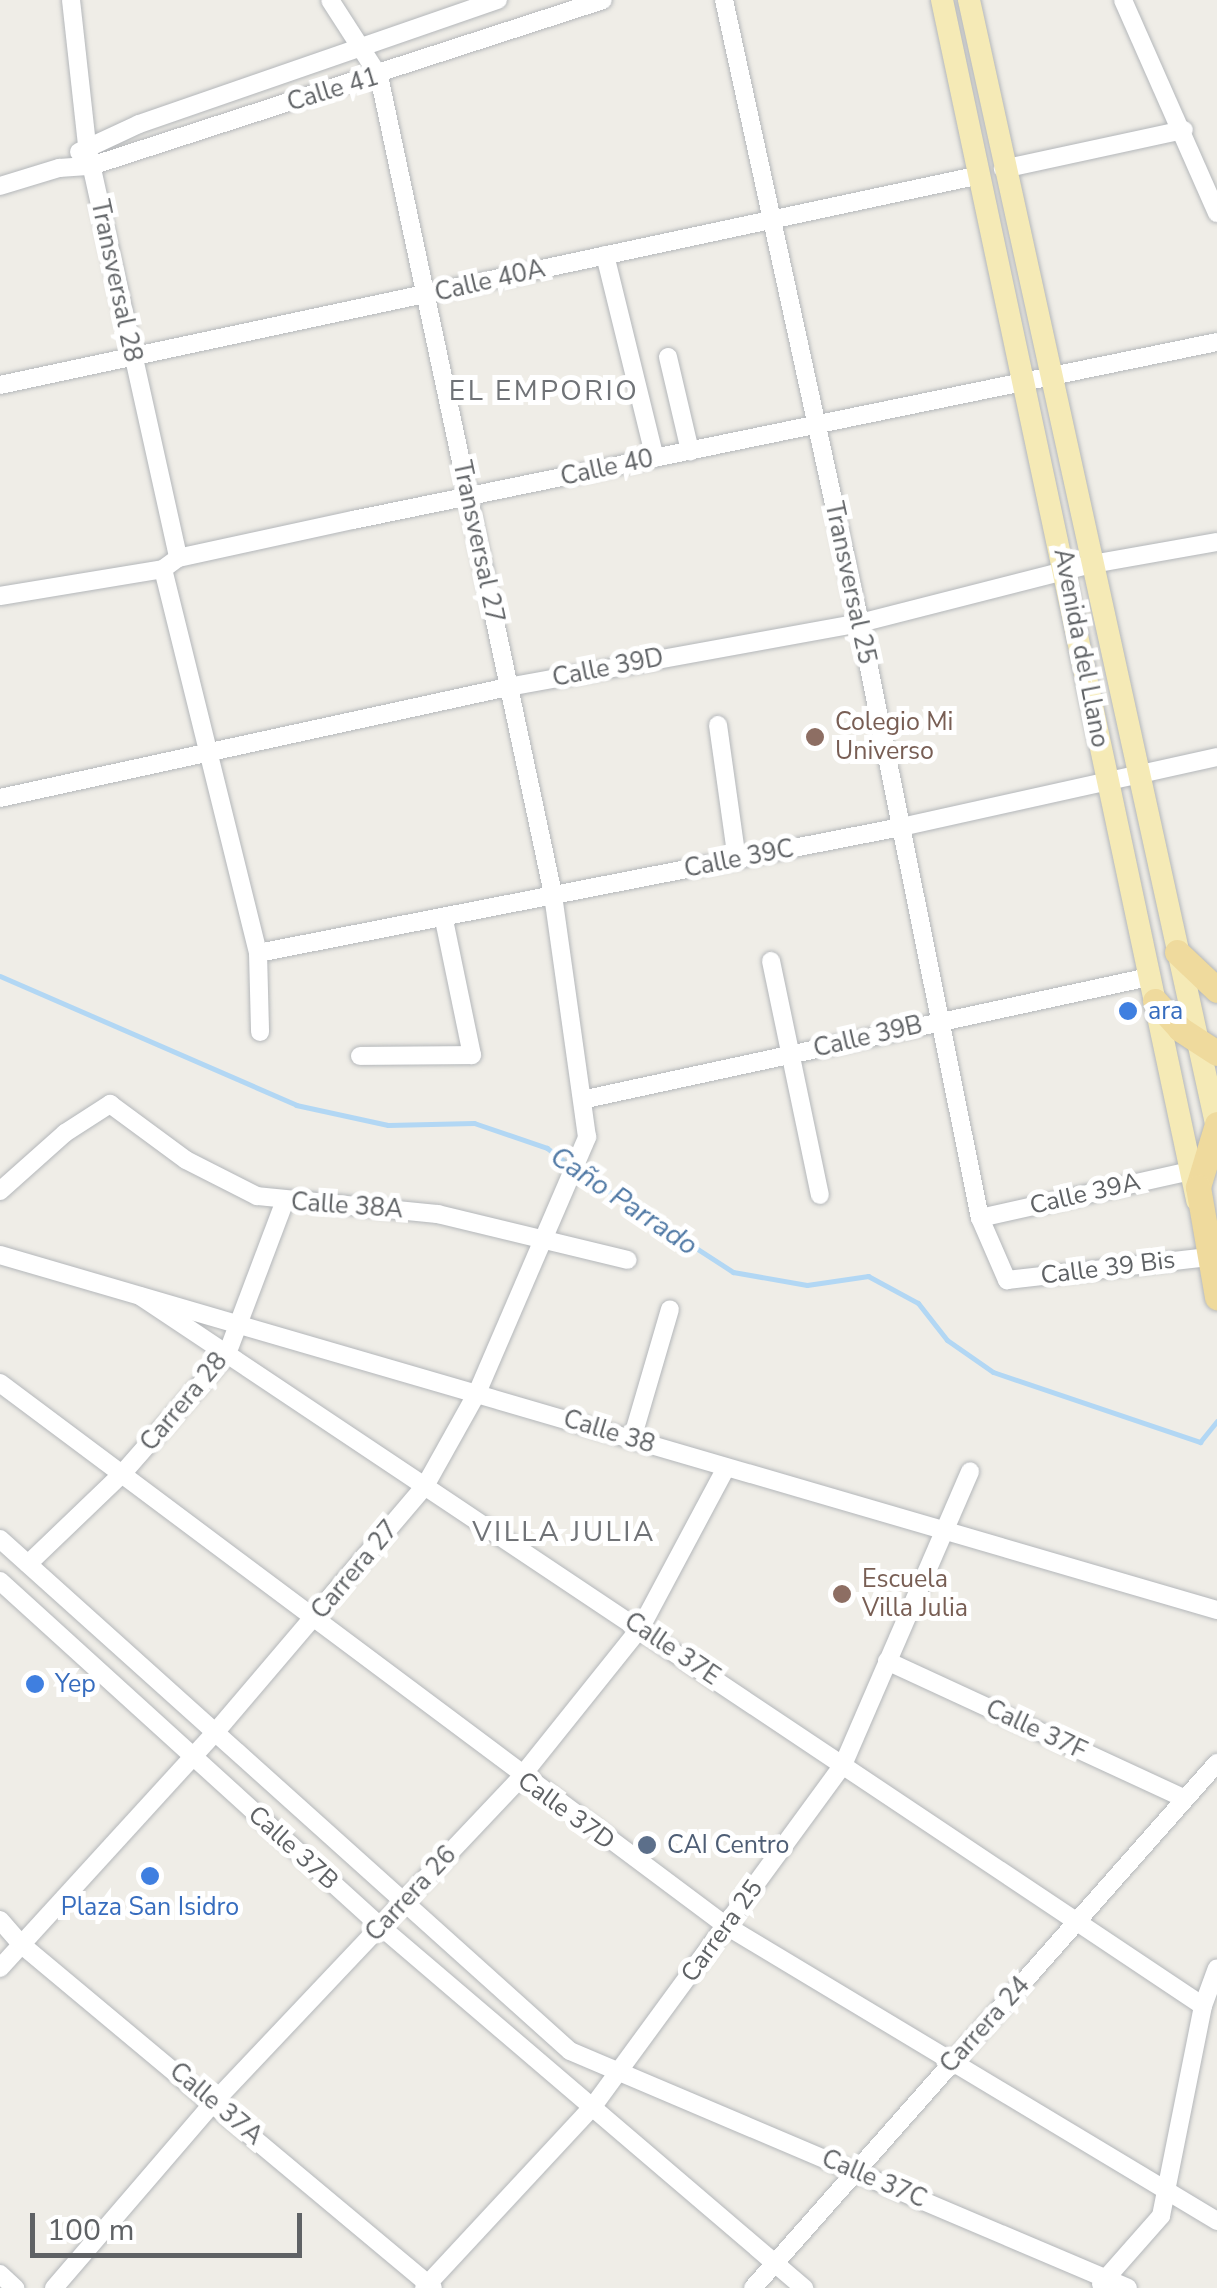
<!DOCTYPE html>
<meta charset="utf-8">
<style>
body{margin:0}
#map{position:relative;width:1217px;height:2288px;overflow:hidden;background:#efede7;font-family:"Nunito Sans",sans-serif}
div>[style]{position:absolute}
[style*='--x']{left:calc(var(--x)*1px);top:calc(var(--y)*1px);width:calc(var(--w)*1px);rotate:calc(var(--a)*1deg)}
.stream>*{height:5px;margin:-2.5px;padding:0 2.5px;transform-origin:2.5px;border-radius:2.5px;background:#b2d7f4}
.roads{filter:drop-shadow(0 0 2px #b4b7ba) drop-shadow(0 0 2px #b4b7ba)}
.minor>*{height:18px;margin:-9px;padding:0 9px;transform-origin:9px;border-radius:9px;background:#fff}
.major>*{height:22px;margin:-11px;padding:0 11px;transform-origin:11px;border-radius:11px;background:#f5eab6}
.highway>*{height:25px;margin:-12.5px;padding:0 12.5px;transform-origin:12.5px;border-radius:12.5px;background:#efda9d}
.dots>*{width:28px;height:28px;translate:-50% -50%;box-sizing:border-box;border:5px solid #fff;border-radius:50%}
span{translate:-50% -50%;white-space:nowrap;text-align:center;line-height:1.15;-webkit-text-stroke:10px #fff;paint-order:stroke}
.street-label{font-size:25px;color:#5f6265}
.education-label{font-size:25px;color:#785e54}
.left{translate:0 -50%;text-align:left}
.shop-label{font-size:25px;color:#366cbe}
.service-label{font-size:25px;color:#4e5e75}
.neighbourhood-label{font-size:28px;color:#707377;letter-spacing:2.5px}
.water-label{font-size:28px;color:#5079a5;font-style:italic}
.scale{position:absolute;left:30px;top:2213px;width:272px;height:45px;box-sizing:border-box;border:5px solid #5f6265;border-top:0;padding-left:12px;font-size:30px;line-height:35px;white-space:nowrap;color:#5f6265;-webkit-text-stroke:8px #fff;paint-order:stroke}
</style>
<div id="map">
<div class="stream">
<div style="--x:0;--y:976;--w:323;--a:23.5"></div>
<div style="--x:296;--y:1105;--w:94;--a:12.3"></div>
<div style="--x:388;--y:1125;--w:86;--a:-1.3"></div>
<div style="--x:474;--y:1123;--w:77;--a:18.9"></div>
<div style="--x:547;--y:1148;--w:26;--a:37"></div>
<div style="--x:577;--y:1171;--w:186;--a:32.9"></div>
<div style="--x:733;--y:1272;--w:75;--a:10"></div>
<div style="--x:807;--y:1285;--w:62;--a:-8.4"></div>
<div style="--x:868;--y:1276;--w:57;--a:28.4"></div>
<div style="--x:918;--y:1303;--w:47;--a:51.9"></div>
<div style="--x:947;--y:1340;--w:56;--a:34.8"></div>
<div style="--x:993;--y:1372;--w:219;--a:18.7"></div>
<div style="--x:1200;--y:1442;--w:27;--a:-51"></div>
</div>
<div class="roads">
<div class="minor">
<div style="--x:71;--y:0;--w:147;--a:83.7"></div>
<div style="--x:87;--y:146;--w:422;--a:77.5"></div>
<div style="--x:724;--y:0;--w:638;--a:77.69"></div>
<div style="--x:860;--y:623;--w:607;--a:78.6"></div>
<div style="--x:980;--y:1218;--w:68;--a:66.5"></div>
<div style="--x:1007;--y:1280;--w:203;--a:-6.5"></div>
<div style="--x:1123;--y:0;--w:233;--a:66.2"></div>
<div style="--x:79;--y:152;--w:66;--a:-25"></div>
<div style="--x:139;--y:124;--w:380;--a:-19.1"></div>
<div style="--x:1003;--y:169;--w:185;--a:-12.2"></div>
<div style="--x:0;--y:186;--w:62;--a:-17"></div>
<div style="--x:59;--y:168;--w:32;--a:-4"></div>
<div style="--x:91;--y:166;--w:538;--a:-17.96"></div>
<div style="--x:605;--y:255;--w:209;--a:76.2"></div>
<div style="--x:668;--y:357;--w:97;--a:76.8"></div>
<div style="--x:0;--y:385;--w:1002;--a:-12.09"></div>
<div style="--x:163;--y:569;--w:396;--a:76.1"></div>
<div style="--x:258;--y:953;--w:79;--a:88.5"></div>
<div style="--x:0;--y:596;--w:165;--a:-9.4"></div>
<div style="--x:163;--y:569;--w:19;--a:-36"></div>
<div style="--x:178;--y:558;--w:179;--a:-12.3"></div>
<div style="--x:353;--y:520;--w:882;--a:-11.64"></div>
<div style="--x:718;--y:725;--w:136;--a:82"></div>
<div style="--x:0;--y:798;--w:520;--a:-12.33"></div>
<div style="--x:508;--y:687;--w:358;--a:-10.3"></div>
<div style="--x:860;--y:623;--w:239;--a:-14.3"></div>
<div style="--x:1092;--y:564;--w:127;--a:-10"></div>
<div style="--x:258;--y:953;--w:655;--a:-11.09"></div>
<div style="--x:901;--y:827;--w:324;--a:-12.5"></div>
<div style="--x:771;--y:961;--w:239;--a:78.2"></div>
<div style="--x:360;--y:1056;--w:112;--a:-0.5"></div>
<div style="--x:472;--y:1055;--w:138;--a:-101.7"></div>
<div style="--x:586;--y:1099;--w:576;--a:-12.23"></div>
<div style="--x:0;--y:1191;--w:87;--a:-41.7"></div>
<div style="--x:65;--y:1133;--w:54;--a:-32.8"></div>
<div style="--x:110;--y:1104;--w:94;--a:36.4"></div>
<div style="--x:186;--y:1160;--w:80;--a:26.9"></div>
<div style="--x:257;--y:1196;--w:182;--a:5.7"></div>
<div style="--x:438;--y:1214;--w:195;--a:13.6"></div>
<div style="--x:980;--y:1218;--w:215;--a:-12.6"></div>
<div style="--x:0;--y:1255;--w:1268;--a:16.26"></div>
<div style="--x:140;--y:1296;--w:1278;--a:33.74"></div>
<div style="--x:0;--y:1383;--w:905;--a:36.78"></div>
<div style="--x:725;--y:1925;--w:574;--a:31.03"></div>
<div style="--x:632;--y:1439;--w:135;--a:-73.7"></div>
<div style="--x:0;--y:1539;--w:766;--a:41.93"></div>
<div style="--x:570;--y:2051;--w:606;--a:23.01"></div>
<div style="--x:28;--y:1564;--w:130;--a:-43.8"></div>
<div style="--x:122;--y:1474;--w:159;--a:-48.8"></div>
<div style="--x:227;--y:1354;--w:161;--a:-69.3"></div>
<div style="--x:0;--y:1581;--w:513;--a:42.24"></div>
<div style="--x:380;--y:1926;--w:558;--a:40.49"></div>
<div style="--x:887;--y:1661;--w:328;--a:24.8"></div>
<div style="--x:0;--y:1920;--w:33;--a:49"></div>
<div style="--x:22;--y:1945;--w:535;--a:39.85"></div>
<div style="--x:0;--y:1968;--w:316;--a:-47.6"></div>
<div style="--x:213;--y:1735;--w:327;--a:-49.6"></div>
<div style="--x:425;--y:1486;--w:107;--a:-60.8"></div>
<div style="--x:477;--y:1393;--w:279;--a:-66.7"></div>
<div style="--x:587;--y:1137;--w:245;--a:-98"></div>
<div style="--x:553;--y:894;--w:836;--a:-102.01"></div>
<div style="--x:379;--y:76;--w:90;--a:-122.8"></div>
<div style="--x:0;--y:2274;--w:21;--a:43"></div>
<div style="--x:1101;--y:2284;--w:91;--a:-48.6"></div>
<div style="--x:1161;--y:2216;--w:214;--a:-78.7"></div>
<div style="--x:1203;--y:2006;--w:40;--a:-69.8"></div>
<div style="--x:54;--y:2288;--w:247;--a:-49.3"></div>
<div style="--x:215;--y:2101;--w:444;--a:-46.6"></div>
<div style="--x:520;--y:1778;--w:193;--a:-51.3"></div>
<div style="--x:641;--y:1627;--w:180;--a:-61.9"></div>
<div style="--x:424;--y:2288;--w:250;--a:-47.1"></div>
<div style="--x:594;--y:2105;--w:421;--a:-53.8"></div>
<div style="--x:843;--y:1765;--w:320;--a:-66.6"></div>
<div style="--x:753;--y:2288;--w:701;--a:-48.53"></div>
</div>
<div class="major">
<div style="--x:942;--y:0;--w:1227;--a:78"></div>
<div style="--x:969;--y:0;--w:1155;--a:77.6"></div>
</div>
<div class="highway">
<div style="--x:1177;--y:952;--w:55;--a:43.5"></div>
<div style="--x:1155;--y:1001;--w:38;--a:48"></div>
<div style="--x:1180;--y:1029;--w:44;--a:33"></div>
<div style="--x:1217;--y:1124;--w:66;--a:106.8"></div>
<div style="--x:1198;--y:1187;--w:112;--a:80.2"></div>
</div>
</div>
<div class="dots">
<div style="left:815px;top:737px;background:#8d6e63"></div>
<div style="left:1128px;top:1011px;background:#3f7fe0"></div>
<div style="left:842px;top:1594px;background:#8d6e63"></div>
<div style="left:35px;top:1684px;background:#3f7fe0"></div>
<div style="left:647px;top:1845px;background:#5c6f8a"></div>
<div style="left:150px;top:1876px;background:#3f7fe0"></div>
</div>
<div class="street-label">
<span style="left:333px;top:90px;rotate:-17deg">Calle 41</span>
<span style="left:116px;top:281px;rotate:78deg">Transversal 28</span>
<span style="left:490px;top:281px;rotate:-13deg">Calle 40A</span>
<span style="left:607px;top:468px;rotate:-12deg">Calle 40</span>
<span style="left:478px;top:542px;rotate:78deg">Transversal 27</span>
<span style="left:850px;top:583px;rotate:78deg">Transversal 25</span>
<span style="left:1081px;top:648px;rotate:79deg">Avenida del Llano</span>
<span style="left:608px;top:668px;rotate:-11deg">Calle 39D</span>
<span style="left:739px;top:859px;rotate:-11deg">Calle 39C</span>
<span style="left:868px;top:1037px;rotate:-13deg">Calle 39B</span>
<span style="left:1085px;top:1194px;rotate:-13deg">Calle 39A</span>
<span style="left:347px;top:1206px;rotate:4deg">Calle 38A</span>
<span style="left:1108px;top:1268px;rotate:-7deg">Calle 39 Bis</span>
<span style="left:184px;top:1402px;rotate:-50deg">Carrera 28</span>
<span style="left:609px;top:1432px;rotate:17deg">Calle 38</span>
<span style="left:355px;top:1570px;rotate:-50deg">Carrera 27</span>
<span style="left:672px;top:1649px;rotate:34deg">Calle 37E</span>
<span style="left:1036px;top:1730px;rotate:25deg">Calle 37F</span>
<span style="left:566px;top:1811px;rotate:36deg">Calle 37D</span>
<span style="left:293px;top:1848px;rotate:42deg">Calle 37B</span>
<span style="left:411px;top:1894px;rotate:-47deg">Carrera 26</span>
<span style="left:722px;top:1931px;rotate:-54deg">Carrera 25</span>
<span style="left:985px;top:2025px;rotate:-48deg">Carrera 24</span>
<span style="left:216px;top:2104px;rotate:40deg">Calle 37A</span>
<span style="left:874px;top:2179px;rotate:23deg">Calle 37C</span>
</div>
<div class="education-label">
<span class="left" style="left:835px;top:737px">Colegio Mi<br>Universo</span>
<span class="left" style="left:862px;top:1594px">Escuela<br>Villa Julia</span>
</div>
<div class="shop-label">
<span class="left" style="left:1148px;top:1011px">ara</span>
<span class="left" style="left:55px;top:1684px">Yep</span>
<span style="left:150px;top:1907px">Plaza San Isidro</span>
</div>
<div class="service-label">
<span class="left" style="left:667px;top:1845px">CAI Centro</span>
</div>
<div class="neighbourhood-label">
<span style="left:544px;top:391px">EL EMPORIO</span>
<span style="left:564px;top:1532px">VILLA JULIA</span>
</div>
<div class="water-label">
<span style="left:624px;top:1201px;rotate:34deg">Caño Parrado</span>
</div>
<div class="scale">100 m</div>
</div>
